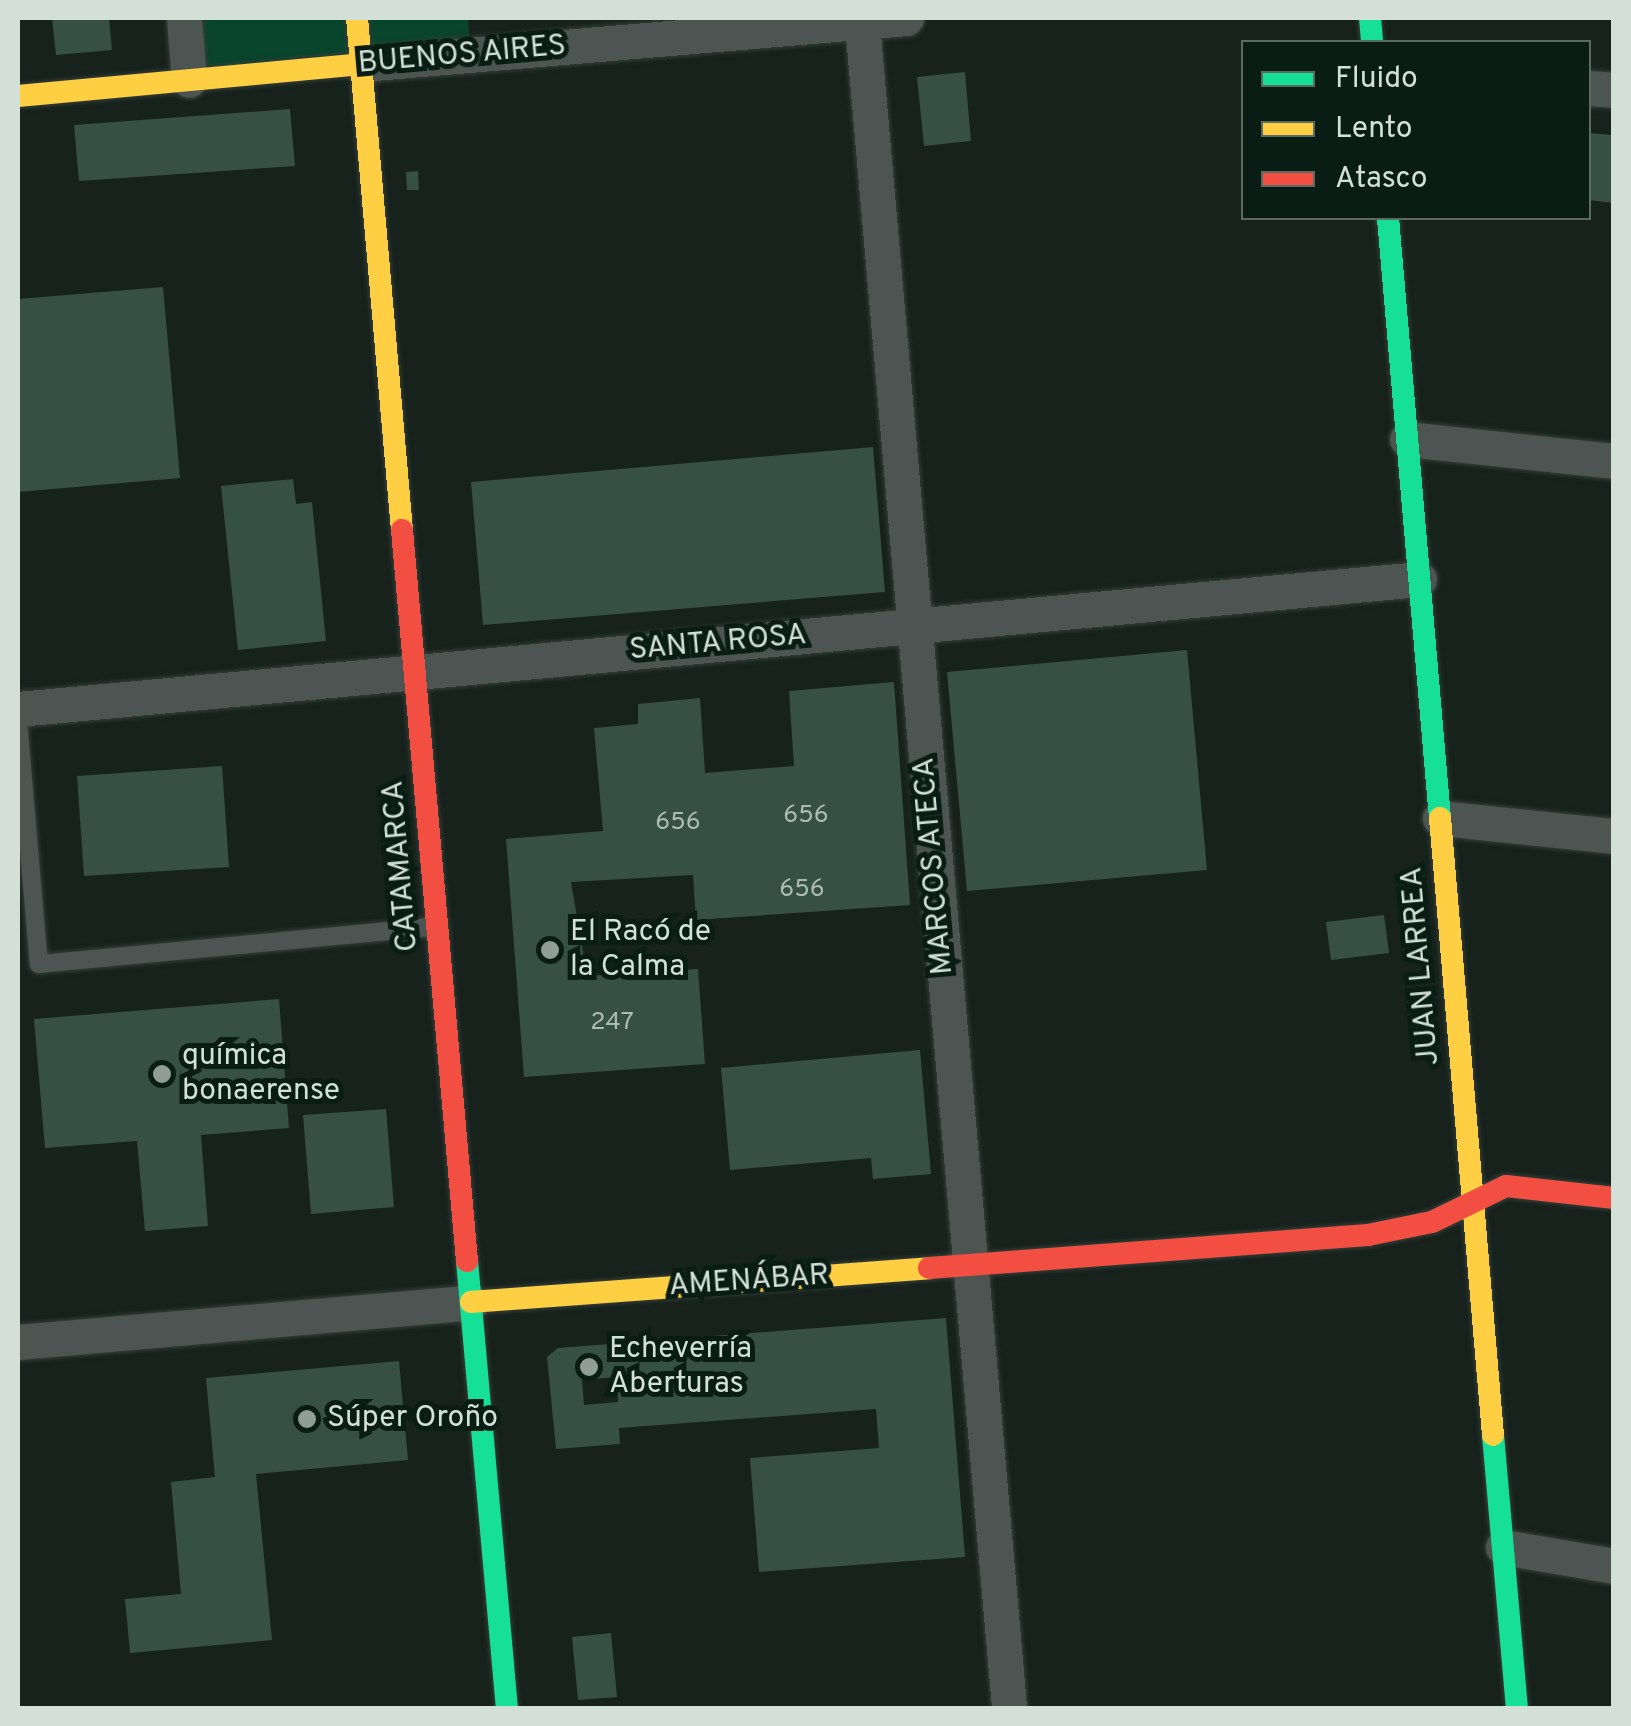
<!DOCTYPE html>
<meta charset="utf-8">
<style>
body{margin:0}
#map{position:relative;width:1631px;height:1726px;overflow:hidden;background:#17221d;font-family:Overpass,sans-serif}
div>[style]{position:absolute}
[style*='--x']{left:calc(var(--x)*1px);top:calc(var(--y)*1px);width:calc(var(--w)*1px);rotate:calc(var(--a)*1deg)}
.green>*{inset:0;background:#09442d}
.building>*{inset:0;background:#375045}
.roads{filter:drop-shadow(0 0 2px #353e39) drop-shadow(0 0 2px #353e39)}
.lane>*{height:18px;margin:-9px;padding:0 9px;transform-origin:9px;border-radius:9px;background:#4c5551}
.street>*{height:35px;margin:-17.5px;padding:0 17.5px;transform-origin:17.5px;border-radius:17.5px;background:#4c5551}
.fast>*{height:22px;margin:-11px;padding:0 11px;transform-origin:11px;border-radius:11px;background:#16e098}
.slow>*{height:22px;margin:-11px;padding:0 11px;transform-origin:11px;border-radius:11px;background:#ffcf43}
.jam>*{height:22px;margin:-11px;padding:0 11px;transform-origin:11px;border-radius:11px;background:#f24e42}
.dots>*{width:28px;height:28px;translate:-50% -50%;box-sizing:border-box;border:5px solid #091d14;border-radius:50%}
span{translate:-50% -50%;white-space:nowrap;text-align:center;line-height:1.15;-webkit-text-stroke:10px #091d14;paint-order:stroke}
.number-label{font-size:25px;color:#acbcb3}
.number-label span{-webkit-text-stroke-width:0}
.street-label{font-size:30px;color:#d3e0d8}
.poi-label{font-size:30px;color:#d3e0d8}
.left{translate:0 -50%;text-align:left}
.frame{position:absolute;inset:0;border:20px solid #d3e0d8;pointer-events:none}
.legend{position:absolute;left:1241px;top:40px;width:350px;height:180px;box-sizing:border-box;background:#091d14;border:2px solid #5a6b62;margin:0;padding:12px 18px;list-style:none;font-size:30px;color:#d3e0d8}
.legend li{display:flex;align-items:center;gap:20px;height:50px}
.legend b{width:50px;border:2px solid #5a6b62}
</style>
<div id="map">
<div class="green">
<div style="clip-path:polygon(184px 18px,468px 18px,470px 55px,189px 80px)"></div>
</div>
<div class="building">
<div style="clip-path:polygon(52px 18px,109px 18px,112px 50px,56px 55px)"></div>
<div style="clip-path:polygon(965px 72px,971px 141px,924px 146px,917px 77px)"></div>
<div style="clip-path:polygon(290px 109px,295px 166px,79px 181px,74px 125px)"></div>
<div style="clip-path:polygon(1588px 133px,1614px 135px,1614px 203px,1588px 200px)"></div>
<div style="clip-path:polygon(418px 171px,419px 190px,407px 190px,406px 172px)"></div>
<div style="clip-path:polygon(163px 287px,180px 478px,18px 492px,18px 299px)"></div>
<div style="clip-path:polygon(873px 447px,885px 592px,483px 625px,471px 482px)"></div>
<div style="clip-path:polygon(293px 479px,296px 504px,312px 502px,326px 641px,238px 650px,221px 486px)"></div>
<div style="clip-path:polygon(1187px 650px,1207px 870px,967px 891px,947px 672px)"></div>
<div style="clip-path:polygon(894px 682px,910px 905px,696px 920px,693px 875px,571px 882px,587px 976px,698px 969px,705px 1064px,524px 1077px,506px 839px,603px 831px,594px 728px,638px 724px,638px 704px,700px 698px,705px 773px,794px 766px,789px 691px)"></div>
<div style="clip-path:polygon(222px 766px,229px 867px,84px 876px,77px 776px)"></div>
<div style="clip-path:polygon(1384px 915px,1389px 953px,1331px 960px,1326px 922px)"></div>
<div style="clip-path:polygon(279px 999px,289px 1128px,201px 1135px,208px 1226px,145px 1231px,137px 1141px,45px 1148px,34px 1019px)"></div>
<div style="clip-path:polygon(920px 1050px,931px 1174px,873px 1179px,871px 1158px,730px 1170px,721px 1068px)"></div>
<div style="clip-path:polygon(386px 1109px,394px 1207px,311px 1214px,303px 1115px)"></div>
<div style="clip-path:polygon(evenodd,946px 1318px,965px 1557px,759px 1572px,750px 1458px,879px 1448px,876px 1409px,619px 1428px,620px 1444px,556px 1449px,547px 1357px,558px 1348px,946px 1318px,617px 1377px,618px 1402px,584px 1405px,582px 1380px,617px 1377px)"></div>
<div style="clip-path:polygon(399px 1361px,408px 1460px,256px 1474px,272px 1640px,130px 1653px,125px 1599px,181px 1594px,171px 1482px,215px 1477px,206px 1378px)"></div>
<div style="clip-path:polygon(611px 1633px,617px 1697px,578px 1700px,572px 1637px)"></div>
</div>
<div class="roads">
<div class="lane">
<div style="--x:18;--y:721;--w:244;--a:85.1"></div>
<div style="--x:39;--y:964;--w:395;--a:-5.4"></div>
</div>
<div class="street">
<div style="--x:184;--y:18;--w:62;--a:85.4"></div>
<div style="--x:862;--y:23;--w:1691;--a:85.01"></div>
<div style="--x:362;--y:64;--w:546;--a:-4.83"></div>
<div style="--x:1588;--y:88;--w:26;--a:4"></div>
<div style="--x:1407;--y:439;--w:208;--a:6.1"></div>
<div style="--x:18;--y:709;--w:1407;--a:-5.3"></div>
<div style="--x:1440;--y:818;--w:175;--a:5.9"></div>
<div style="--x:18;--y:1342;--w:455;--a:-5"></div>
<div style="--x:1503;--y:1547;--w:113;--a:9.7"></div>
</div>
<div class="fast">
<div style="--x:1370;--y:18;--w:24;--a:85"></div>
<div style="--x:1388;--y:218;--w:602;--a:85.05"></div>
<div style="--x:467;--y:1261;--w:449;--a:84.9"></div>
<div style="--x:1493;--y:1435;--w:274;--a:85"></div>
</div>
<div class="slow">
<div style="--x:357;--y:18;--w:514;--a:84.98"></div>
<div style="--x:18;--y:96;--w:345;--a:-5.3"></div>
<div style="--x:1440;--y:818;--w:619;--a:85.09"></div>
<div style="--x:471;--y:1302;--w:459;--a:-4.2"></div>
</div>
<div class="jam">
<div style="--x:402;--y:530;--w:734;--a:84.92"></div>
<div style="--x:929;--y:1268;--w:440;--a:-4.3"></div>
<div style="--x:1368;--y:1235;--w:65;--a:-11.5"></div>
<div style="--x:1432;--y:1222;--w:82;--a:-25.9"></div>
<div style="--x:1506;--y:1186;--w:109;--a:6.3"></div>
</div>
</div>
<div class="dots">
<div style="left:550px;top:950px;background:#919e97"></div>
<div style="left:162px;top:1074px;background:#919e97"></div>
<div style="left:589px;top:1367px;background:#919e97"></div>
<div style="left:307px;top:1419px;background:#919e97"></div>
</div>
<div class="number-label">
<span style="left:806px;top:816px">656</span>
<span style="left:678px;top:823px">656</span>
<span style="left:802px;top:890px">656</span>
<span style="left:612px;top:1023px">247</span>
</div>
<div class="street-label">
<span style="left:462px;top:56px;rotate:-5deg">BUENOS AIRES</span>
<span style="left:718px;top:644px;rotate:-5deg">SANTA ROSA</span>
<span style="left:402px;top:866px;rotate:-95deg">CATAMARCA</span>
<span style="left:935px;top:866px;rotate:-95deg">MARCOS ATECA</span>
<span style="left:1422px;top:966px;rotate:-95deg">JUAN LARREA</span>
<span style="left:749px;top:1282px;rotate:-4deg">AMENÁBAR</span>
</div>
<div class="poi-label">
<span class="left" style="left:570px;top:950px">El Racó de<br>la Calma</span>
<span class="left" style="left:182px;top:1074px">química<br>bonaerense</span>
<span class="left" style="left:609px;top:1367px">Echeverría<br>Aberturas</span>
<span class="left" style="left:327px;top:1419px">Súper Oroño</span>
</div>
<div class="frame"></div>
<ul class="legend">
<li><b style="height:12px;background:#16e098"></b>Fluido</li>
<li><b style="height:12px;background:#ffcf43"></b>Lento</li>
<li><b style="height:12px;background:#f24e42"></b>Atasco</li>
</ul>
</div>
